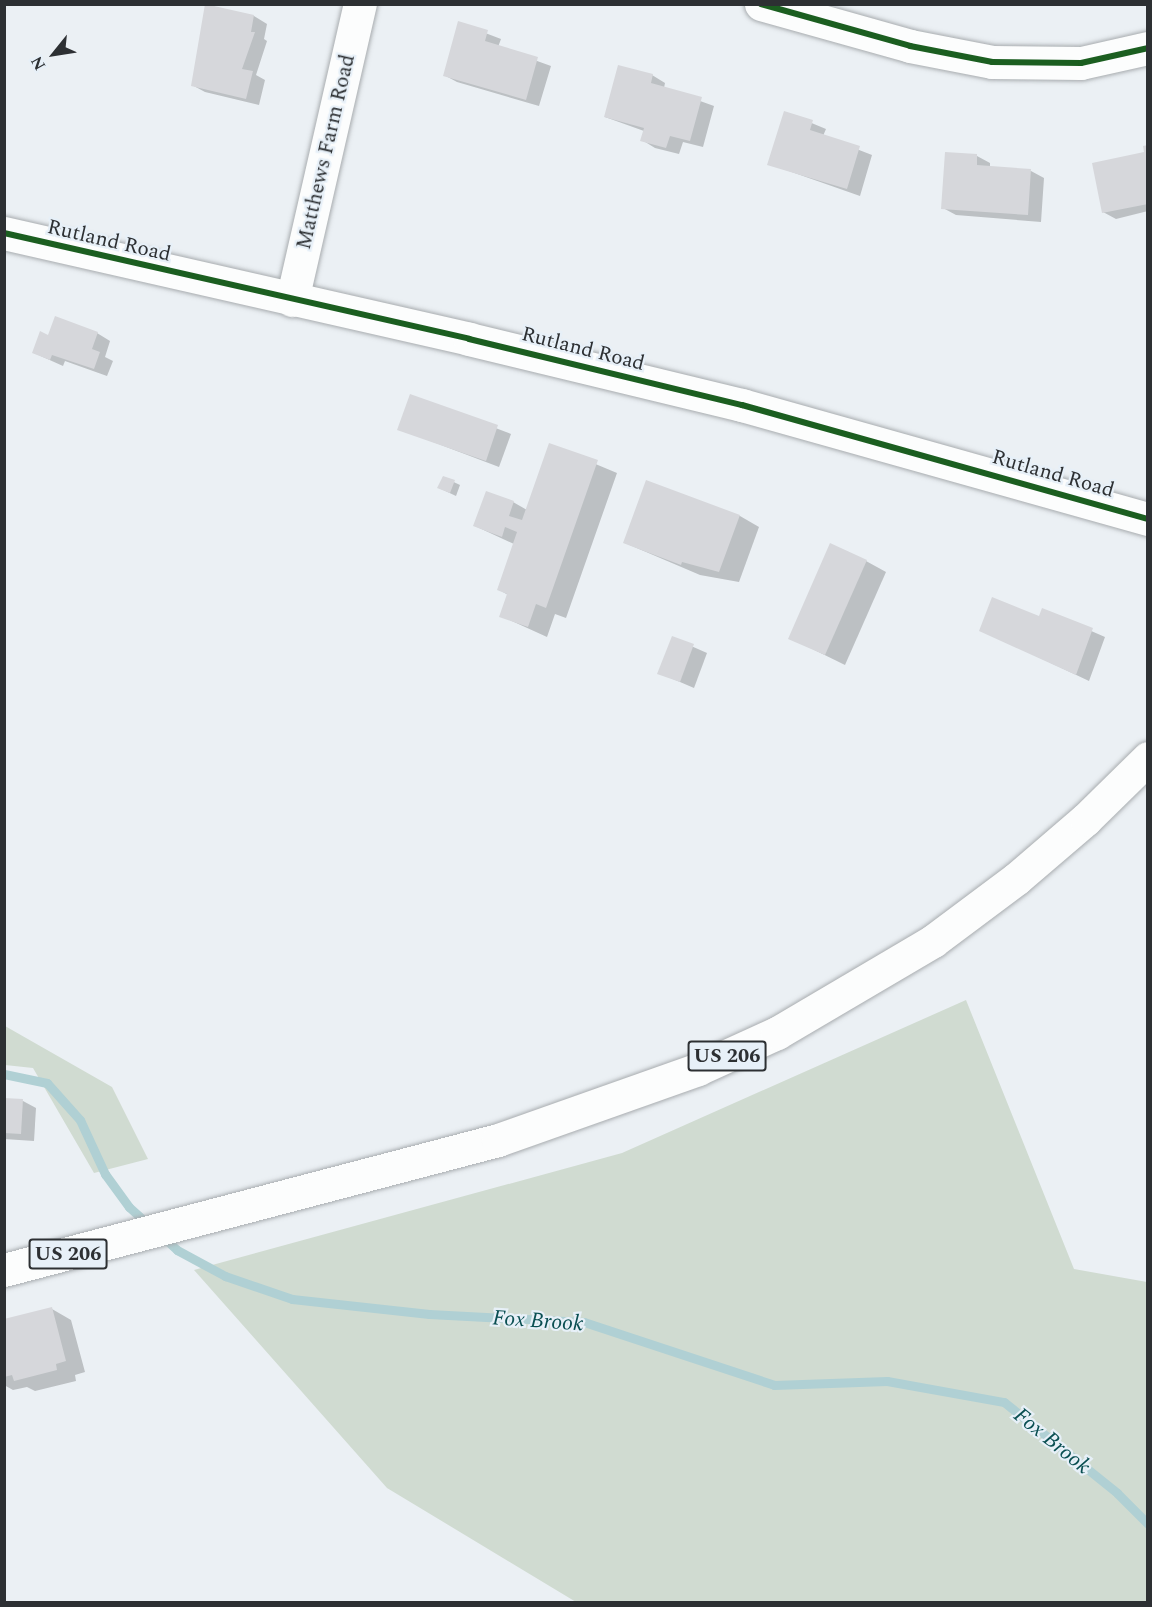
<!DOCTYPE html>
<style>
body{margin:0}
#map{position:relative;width:1152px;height:1607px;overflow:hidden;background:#ebf0f4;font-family:Spectral,serif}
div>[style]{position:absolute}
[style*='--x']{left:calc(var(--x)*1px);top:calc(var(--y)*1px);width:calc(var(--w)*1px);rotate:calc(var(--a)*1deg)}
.green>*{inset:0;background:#d0dbd1}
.shadow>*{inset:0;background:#0003}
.stream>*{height:9px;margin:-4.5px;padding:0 4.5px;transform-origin:4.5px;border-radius:4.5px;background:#b0d0d4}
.building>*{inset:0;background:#d6d7db}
.roads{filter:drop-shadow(0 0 2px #a8acaf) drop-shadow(0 0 2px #a8acaf)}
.minor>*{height:33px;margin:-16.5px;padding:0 16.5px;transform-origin:16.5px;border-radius:16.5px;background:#fcfdfd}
.highway>*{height:33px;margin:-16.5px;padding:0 16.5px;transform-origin:16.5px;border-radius:16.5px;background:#fcfdfd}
.cycleway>*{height:6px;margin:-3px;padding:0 3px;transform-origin:3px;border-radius:3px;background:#1b5e20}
span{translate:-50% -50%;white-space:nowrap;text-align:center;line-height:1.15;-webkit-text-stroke:4.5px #e7f0f8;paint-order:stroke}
.shield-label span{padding:2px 4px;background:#e7f0f8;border:2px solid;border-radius:4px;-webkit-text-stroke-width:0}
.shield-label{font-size:20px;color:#2d3033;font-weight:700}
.street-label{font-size:21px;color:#2d3033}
.water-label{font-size:22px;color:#0a4f52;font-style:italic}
.frame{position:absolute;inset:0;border:6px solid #2d3033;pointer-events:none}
.north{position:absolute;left:24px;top:24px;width:60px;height:60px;-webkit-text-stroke:4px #e7f0f8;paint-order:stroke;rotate:240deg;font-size:16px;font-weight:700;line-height:24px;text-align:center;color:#2d3033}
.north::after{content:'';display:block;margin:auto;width:21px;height:27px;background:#2d3033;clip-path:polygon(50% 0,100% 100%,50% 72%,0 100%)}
</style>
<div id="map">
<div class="green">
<div style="clip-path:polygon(966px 1000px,1074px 1269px,1147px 1282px,1147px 1602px,576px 1602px,387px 1488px,194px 1270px,622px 1153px)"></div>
<div style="clip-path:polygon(5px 1026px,112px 1087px,148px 1159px,94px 1173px,33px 1068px,5px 1065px)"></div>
</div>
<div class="shadow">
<div style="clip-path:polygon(207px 5px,254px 16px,267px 24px,264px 39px,267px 41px,256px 75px,265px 80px,259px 105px,205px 92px,192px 85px)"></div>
<div style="clip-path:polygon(459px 23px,501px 39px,498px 47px,551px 66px,539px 106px,457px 82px,444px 75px)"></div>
<div style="clip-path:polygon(652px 75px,665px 83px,664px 88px,714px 106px,703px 147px,683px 142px,679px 154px,655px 148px,642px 140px,644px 131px,605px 117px)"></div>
<div style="clip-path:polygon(785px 112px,826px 129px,823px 136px,872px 155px,860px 196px,769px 164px)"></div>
<div style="clip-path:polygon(1148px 146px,1148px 211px,1116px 219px,1103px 212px,1146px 154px)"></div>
<div style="clip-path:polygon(977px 156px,990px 163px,990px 168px,1031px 171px,1044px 178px,1041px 222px,956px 215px,943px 208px)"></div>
<div style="clip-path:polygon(97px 333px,110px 341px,105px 357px,113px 361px,107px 376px,65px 361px,63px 366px,34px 353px,49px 337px)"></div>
<div style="clip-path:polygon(411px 396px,511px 434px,499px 467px,399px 429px)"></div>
<div style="clip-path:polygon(550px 445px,617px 473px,566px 618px,555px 614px,547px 637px,501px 616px,508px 595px,498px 589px,514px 544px,475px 526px,513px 502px,527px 510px)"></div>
<div style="clip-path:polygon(443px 477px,460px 485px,456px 496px,439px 488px)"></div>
<div style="clip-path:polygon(647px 482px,740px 516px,759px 527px,739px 582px,700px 575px,625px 543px)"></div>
<div style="clip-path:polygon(866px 561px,886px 572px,845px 665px,790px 638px)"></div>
<div style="clip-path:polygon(1043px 610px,1105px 637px,1089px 681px,981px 630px,1040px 617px)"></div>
<div style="clip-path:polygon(673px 638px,707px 653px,694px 688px,659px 673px)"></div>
<div style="clip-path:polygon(4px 1100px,23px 1101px,36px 1108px,34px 1141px,4px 1139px)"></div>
<div style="clip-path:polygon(52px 1309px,71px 1320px,85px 1372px,75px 1375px,76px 1381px,35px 1391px,27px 1387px,13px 1390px,4px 1385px,4px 1321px)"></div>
</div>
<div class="stream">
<div style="--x:4;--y:1074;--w:44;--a:11.8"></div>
<div style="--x:47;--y:1083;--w:50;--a:48.3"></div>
<div style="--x:80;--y:1120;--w:60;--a:65.2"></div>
<div style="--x:105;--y:1174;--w:41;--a:54"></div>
<div style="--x:129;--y:1207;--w:27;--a:42"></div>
<div style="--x:162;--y:1236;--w:21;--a:43"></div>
<div style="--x:177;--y:1250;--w:55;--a:28.4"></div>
<div style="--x:225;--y:1276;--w:71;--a:18.9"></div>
<div style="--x:292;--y:1299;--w:138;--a:6.2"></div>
<div style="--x:429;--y:1314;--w:155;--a:3"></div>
<div style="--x:584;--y:1322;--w:200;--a:18.3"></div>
<div style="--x:774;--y:1385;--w:113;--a:-2"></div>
<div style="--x:887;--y:1381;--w:119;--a:10.2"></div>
<div style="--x:1004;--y:1402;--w:145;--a:38.8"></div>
<div style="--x:1117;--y:1493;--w:44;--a:45"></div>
</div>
<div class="building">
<div style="clip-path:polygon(205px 4px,254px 15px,251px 32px,255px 32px,242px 69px,253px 71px,246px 99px,191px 86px)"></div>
<div style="clip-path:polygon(458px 21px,488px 30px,485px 41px,538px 57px,526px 100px,443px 76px)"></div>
<div style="clip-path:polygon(618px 65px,653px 74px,651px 83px,702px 97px,690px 141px,670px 136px,666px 148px,640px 141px,644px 128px,604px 117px)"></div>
<div style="clip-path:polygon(784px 111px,813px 120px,810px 130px,860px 146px,847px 189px,767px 165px)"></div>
<div style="clip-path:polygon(1148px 145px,1148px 204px,1102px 213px,1092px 163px,1144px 152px,1143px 146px)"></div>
<div style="clip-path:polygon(945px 152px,977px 154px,977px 165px,1031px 169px,1028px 215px,941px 209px)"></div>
<div style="clip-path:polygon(55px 316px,98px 332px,92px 349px,100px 352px,94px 369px,52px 355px,50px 360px,32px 353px,40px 331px,48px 335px)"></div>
<div style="clip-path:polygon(410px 394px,498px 425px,486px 461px,397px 430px)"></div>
<div style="clip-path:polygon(549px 443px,598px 460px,546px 608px,536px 604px,528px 627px,499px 617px,507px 594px,497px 590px,517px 532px,505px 527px,502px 537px,473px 526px,486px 491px,514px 501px,509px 516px,522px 520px)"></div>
<div style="clip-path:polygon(443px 476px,455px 480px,450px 493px,437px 488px)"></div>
<div style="clip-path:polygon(646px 480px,740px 515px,719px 572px,682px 562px,681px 565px,623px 543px)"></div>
<div style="clip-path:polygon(830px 543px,867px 560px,825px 655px,788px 639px)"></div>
<div style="clip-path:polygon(992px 597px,1039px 616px,1042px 608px,1093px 628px,1076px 675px,979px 631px)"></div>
<div style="clip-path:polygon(672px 636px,694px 644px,680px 682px,657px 674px)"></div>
<div style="clip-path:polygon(4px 1098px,23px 1099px,21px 1134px,4px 1133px)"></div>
<div style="clip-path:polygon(52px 1307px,66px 1361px,56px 1364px,57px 1370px,14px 1381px,12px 1375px,4px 1377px,4px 1319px)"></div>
</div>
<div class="roads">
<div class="minor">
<div style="--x:761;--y:4;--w:155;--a:15.7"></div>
<div style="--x:910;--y:46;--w:84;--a:11"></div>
<div style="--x:992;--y:62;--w:89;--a:0.6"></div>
<div style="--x:1081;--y:63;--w:69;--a:-12.6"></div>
<div style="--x:4;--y:233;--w:477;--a:12.8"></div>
<div style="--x:469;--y:339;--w:281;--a:13.6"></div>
<div style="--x:742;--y:405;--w:422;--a:15.7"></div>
<div style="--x:292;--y:300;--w:304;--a:-77.1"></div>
</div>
<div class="highway">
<div style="--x:4;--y:1270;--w:511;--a:-14.74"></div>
<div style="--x:498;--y:1140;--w:212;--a:-19.5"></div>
<div style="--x:698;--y:1069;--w:87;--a:-24.5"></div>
<div style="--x:777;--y:1033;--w:181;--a:-30.5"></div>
<div style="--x:933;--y:941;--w:104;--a:-36.8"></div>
<div style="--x:1016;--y:879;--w:92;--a:-40.6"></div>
<div style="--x:1086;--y:819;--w:87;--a:-44.5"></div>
</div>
</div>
<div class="cycleway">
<div style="--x:761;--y:4;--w:155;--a:15.7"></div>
<div style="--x:910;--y:46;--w:84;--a:11"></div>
<div style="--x:992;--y:62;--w:89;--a:0.6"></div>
<div style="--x:1081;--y:63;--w:69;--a:-12.6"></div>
<div style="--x:4;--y:233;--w:477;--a:12.8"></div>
<div style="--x:469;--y:339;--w:281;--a:13.6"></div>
<div style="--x:742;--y:405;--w:422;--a:15.7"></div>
</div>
<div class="shield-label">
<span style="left:727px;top:1056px">US 206</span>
<span style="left:68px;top:1254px">US 206</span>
</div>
<div class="street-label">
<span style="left:326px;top:152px;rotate:-77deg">Matthews Farm Road</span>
<span style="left:109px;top:241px;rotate:13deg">Rutland Road</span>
<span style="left:583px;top:349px;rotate:14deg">Rutland Road</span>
<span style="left:1053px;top:474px;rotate:16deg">Rutland Road</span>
</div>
<div class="water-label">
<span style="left:538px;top:1321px;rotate:4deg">Fox Brook</span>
<span style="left:1052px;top:1441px;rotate:39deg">Fox Brook</span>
</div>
<div class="frame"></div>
<div class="north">N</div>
</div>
